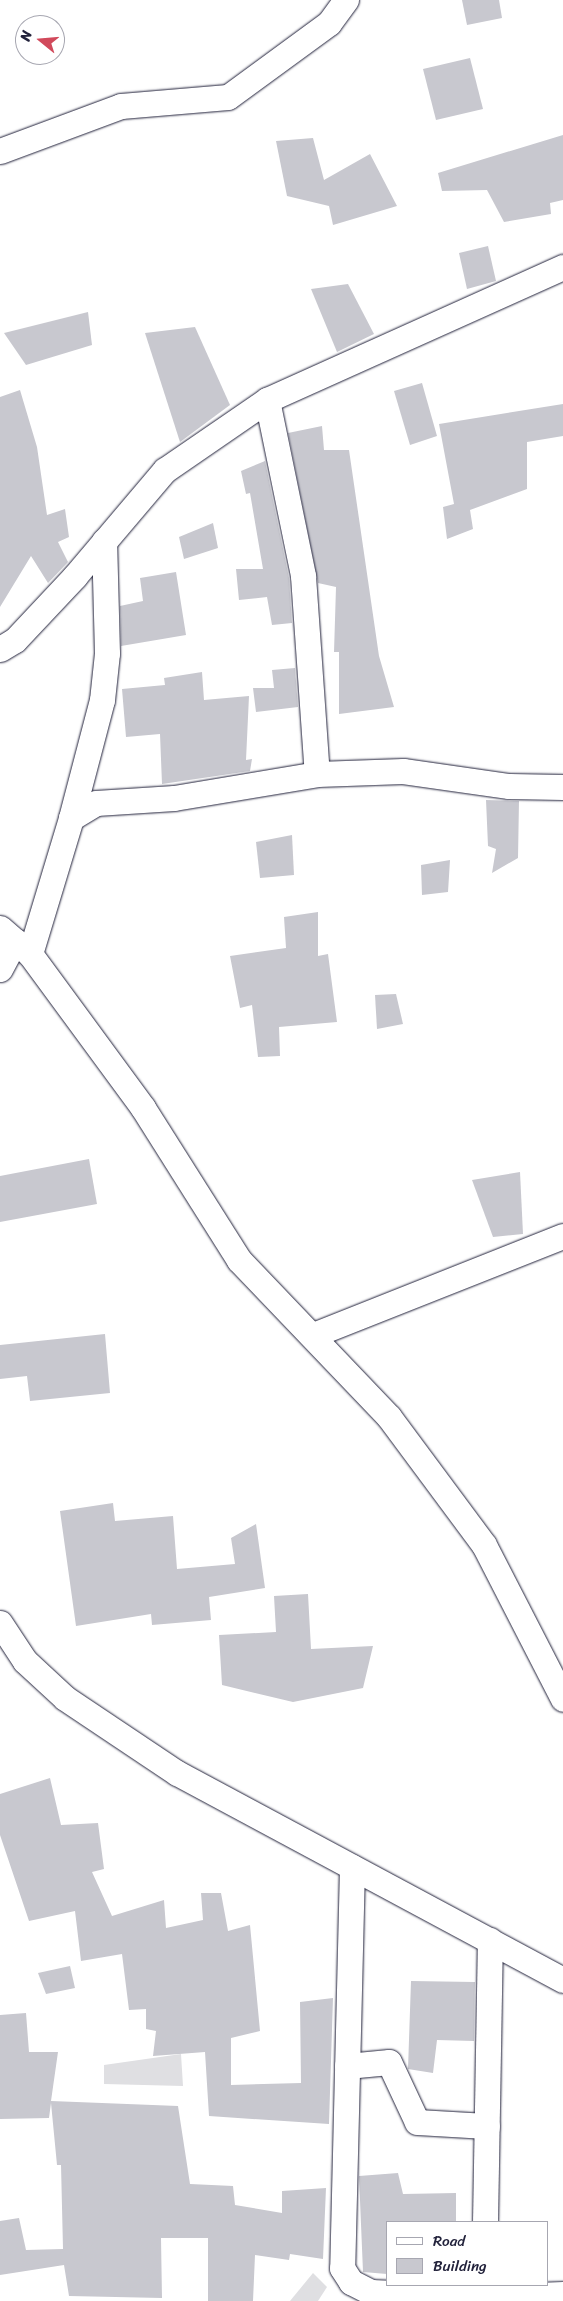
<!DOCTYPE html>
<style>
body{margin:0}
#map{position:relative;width:563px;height:2301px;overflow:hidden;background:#fff;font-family:Sriracha,sans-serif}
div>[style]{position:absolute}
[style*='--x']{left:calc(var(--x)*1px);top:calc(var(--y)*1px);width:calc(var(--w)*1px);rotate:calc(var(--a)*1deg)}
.green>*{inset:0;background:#dfdfe2}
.building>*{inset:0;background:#c8c8cf}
.roads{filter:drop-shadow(0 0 1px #22223b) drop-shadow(0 0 1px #22223b)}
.minor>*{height:25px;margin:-12.5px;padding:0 12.5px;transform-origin:12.5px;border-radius:12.5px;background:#fff}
span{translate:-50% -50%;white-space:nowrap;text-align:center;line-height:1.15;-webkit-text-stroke:4px #fff;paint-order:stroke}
.legend{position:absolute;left:386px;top:2221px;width:162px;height:65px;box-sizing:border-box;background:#fff;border:1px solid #a7a7b1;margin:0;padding:6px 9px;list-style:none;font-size:15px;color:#22223b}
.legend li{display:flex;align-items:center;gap:10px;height:25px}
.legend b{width:25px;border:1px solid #a7a7b1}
.north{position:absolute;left:15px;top:15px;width:50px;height:50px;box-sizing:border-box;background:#fff;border:1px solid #a7a7b1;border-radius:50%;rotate:287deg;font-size:14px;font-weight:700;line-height:20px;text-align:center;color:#22223b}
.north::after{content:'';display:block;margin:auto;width:18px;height:22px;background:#d1495b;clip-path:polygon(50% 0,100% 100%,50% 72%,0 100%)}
</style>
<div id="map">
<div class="green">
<div style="clip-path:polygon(181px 2054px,183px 2086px,104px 2084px,104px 2065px)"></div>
<div style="clip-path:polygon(313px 2273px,327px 2287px,318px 2301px,290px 2301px)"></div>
</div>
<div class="building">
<div style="clip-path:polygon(462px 0,499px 0,502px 18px,467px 25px)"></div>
<div style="clip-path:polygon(470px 58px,483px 109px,436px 120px,423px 69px)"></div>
<div style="clip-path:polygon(563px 135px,563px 200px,550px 203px,551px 214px,504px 222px,487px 190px,442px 191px,438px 173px)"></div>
<div style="clip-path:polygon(313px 138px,324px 180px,370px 154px,397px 206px,333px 225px,329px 206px,287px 196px,276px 141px)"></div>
<div style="clip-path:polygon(488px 246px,496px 281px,467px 289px,459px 253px)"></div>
<div style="clip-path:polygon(348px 284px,374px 334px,337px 352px,311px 289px)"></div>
<div style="clip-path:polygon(88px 312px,92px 345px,26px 365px,4px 333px)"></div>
<div style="clip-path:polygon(195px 327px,230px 405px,180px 442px,145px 333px)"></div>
<div style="clip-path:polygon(422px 383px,437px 436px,410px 445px,394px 391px)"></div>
<div style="clip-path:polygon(20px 390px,37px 447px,47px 515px,65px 509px,69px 537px,58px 542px,68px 562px,48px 583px,31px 556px,0 607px,0 397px)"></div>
<div style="clip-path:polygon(563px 404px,563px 436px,527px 442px,527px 489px,470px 510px,473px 529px,447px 539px,443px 507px,454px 504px,439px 424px)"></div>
<div style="clip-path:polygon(322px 426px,324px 450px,349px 450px,379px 656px,394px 707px,339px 714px,339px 652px,334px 652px,336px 587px,318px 583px,288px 433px)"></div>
<div style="clip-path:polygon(265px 461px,289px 578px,292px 623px,272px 625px,267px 597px,239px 600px,236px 569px,263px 569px,250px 493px,246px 494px,241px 471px)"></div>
<div style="clip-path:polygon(213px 523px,218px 548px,184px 559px,179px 537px)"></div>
<div style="clip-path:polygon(176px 572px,186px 635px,121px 646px,120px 606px,143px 601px,140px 578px)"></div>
<div style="clip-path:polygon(295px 668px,298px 707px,256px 712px,253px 688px,274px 688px,272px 670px)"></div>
<div style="clip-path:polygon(202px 672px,204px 700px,249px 696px,246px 760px,252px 759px,250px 771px,162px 784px,160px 734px,126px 737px,122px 689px,165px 685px,164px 678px)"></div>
<div style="clip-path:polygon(486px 800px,519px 801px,518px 858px,492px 873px,496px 849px,488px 846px)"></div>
<div style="clip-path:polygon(292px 835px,294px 875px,260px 878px,256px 842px)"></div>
<div style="clip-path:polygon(450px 860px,448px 892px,422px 895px,421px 865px)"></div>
<div style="clip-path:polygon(318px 912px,318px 956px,328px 954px,337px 1022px,279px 1027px,280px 1056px,258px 1057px,252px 1005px,240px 1008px,230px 956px,286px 948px,284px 917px)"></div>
<div style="clip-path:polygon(396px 994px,403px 1024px,377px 1029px,375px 995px)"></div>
<div style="clip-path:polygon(89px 1159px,97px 1204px,0 1222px,0 1176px)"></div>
<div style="clip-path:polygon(520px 1172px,523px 1234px,493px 1237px,472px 1180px)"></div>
<div style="clip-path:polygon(105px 1334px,110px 1393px,30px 1401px,27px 1376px,0 1379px,0 1345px)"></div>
<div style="clip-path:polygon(113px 1503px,115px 1521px,173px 1516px,177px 1569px,235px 1564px,231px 1538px,256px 1524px,265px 1588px,209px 1597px,211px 1620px,152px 1625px,151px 1614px,76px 1626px,60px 1511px)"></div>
<div style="clip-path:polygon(308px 1594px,311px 1649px,373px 1646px,363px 1688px,293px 1702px,222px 1685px,219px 1635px,276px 1632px,274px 1596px)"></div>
<div style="clip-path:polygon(50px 1778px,61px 1825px,98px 1823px,104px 1869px,92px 1872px,112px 1916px,164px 1900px,166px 1928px,203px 1920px,201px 1893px,221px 1893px,228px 1931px,250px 1925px,260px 2031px,231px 2038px,231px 2085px,301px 2083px,300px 2002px,333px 1998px,329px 2124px,209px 2116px,205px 2052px,153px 2056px,156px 2031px,146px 2029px,146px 2009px,129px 2010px,122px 1954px,81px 1961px,75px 1911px,29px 1921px,0 1835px,0 1794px)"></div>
<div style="clip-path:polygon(70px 1966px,75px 1988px,46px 1994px,38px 1973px)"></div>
<div style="clip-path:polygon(411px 1981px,475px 1982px,474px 2041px,437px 2040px,433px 2073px,408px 2069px)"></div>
<div style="clip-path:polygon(26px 2013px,29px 2052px,58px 2052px,51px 2101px,178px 2106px,190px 2184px,233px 2186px,235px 2205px,282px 2213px,282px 2191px,326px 2188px,323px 2259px,290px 2254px,289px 2260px,255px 2255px,253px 2301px,208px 2301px,208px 2238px,161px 2238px,162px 2298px,69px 2296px,64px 2265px,0 2275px,0 2221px,19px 2218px,26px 2250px,63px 2249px,61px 2165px,57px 2165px,51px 2103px,49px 2118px,0 2119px,0 2015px)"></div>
<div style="clip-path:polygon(398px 2173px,403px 2194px,456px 2193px,456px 2222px,387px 2222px,387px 2274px,363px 2272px,359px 2176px)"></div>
</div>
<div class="roads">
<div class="minor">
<div style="--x:0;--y:151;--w:129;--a:-20.4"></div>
<div style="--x:121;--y:106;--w:107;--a:-4.8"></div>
<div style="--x:228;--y:97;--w:125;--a:-36.2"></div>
<div style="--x:329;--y:23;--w:29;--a:-54"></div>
<div style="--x:267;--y:400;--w:180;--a:78.4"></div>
<div style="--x:303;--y:576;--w:198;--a:86"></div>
<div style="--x:0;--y:649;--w:17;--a:-31"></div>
<div style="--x:15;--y:640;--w:88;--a:-46.8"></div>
<div style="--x:75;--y:576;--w:139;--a:-49.7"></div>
<div style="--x:165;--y:470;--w:124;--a:-34.5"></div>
<div style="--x:267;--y:400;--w:325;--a:-24.2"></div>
<div style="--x:71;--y:818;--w:122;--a:-75.3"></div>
<div style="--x:102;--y:700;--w:47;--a:-83.9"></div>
<div style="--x:107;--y:653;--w:112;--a:-91.5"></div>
<div style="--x:0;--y:928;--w:40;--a:41"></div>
<div style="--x:30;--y:954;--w:191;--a:53.7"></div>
<div style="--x:143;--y:1108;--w:180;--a:57.7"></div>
<div style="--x:239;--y:1260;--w:217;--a:46.3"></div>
<div style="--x:389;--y:1417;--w:159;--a:53.4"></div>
<div style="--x:484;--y:1545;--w:173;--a:62.8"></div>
<div style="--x:30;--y:954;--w:142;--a:-73.2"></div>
<div style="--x:71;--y:818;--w:29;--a:-31"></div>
<div style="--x:96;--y:803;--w:78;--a:-3.7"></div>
<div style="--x:174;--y:798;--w:145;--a:-9.5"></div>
<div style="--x:317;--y:774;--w:86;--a:-2"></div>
<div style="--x:403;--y:771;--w:107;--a:8.1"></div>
<div style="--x:509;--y:786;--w:54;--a:1.1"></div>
<div style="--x:0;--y:969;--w:32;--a:-62"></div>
<div style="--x:313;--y:1335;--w:269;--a:-21.6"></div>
<div style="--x:0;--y:1623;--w:45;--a:56.7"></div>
<div style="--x:25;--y:1661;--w:54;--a:42.8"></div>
<div style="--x:65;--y:1698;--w:135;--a:33.8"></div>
<div style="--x:177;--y:1773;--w:438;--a:28.2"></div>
<div style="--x:352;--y:1867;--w:401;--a:91.4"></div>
<div style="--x:342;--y:2268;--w:17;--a:57"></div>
<div style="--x:351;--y:2282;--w:22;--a:27"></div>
<div style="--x:371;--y:2292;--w:113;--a:2.5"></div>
<div style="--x:484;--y:2297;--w:79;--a:-2.2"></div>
<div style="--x:347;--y:2066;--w:42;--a:-5.4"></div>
<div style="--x:389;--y:2062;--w:66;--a:65"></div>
<div style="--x:417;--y:2122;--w:70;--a:3.3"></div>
<div style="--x:485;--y:2222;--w:282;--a:-89"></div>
</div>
</div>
<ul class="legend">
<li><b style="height:6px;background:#fff"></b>Road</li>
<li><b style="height:14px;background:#c8c8cf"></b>Building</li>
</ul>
<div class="north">N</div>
</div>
